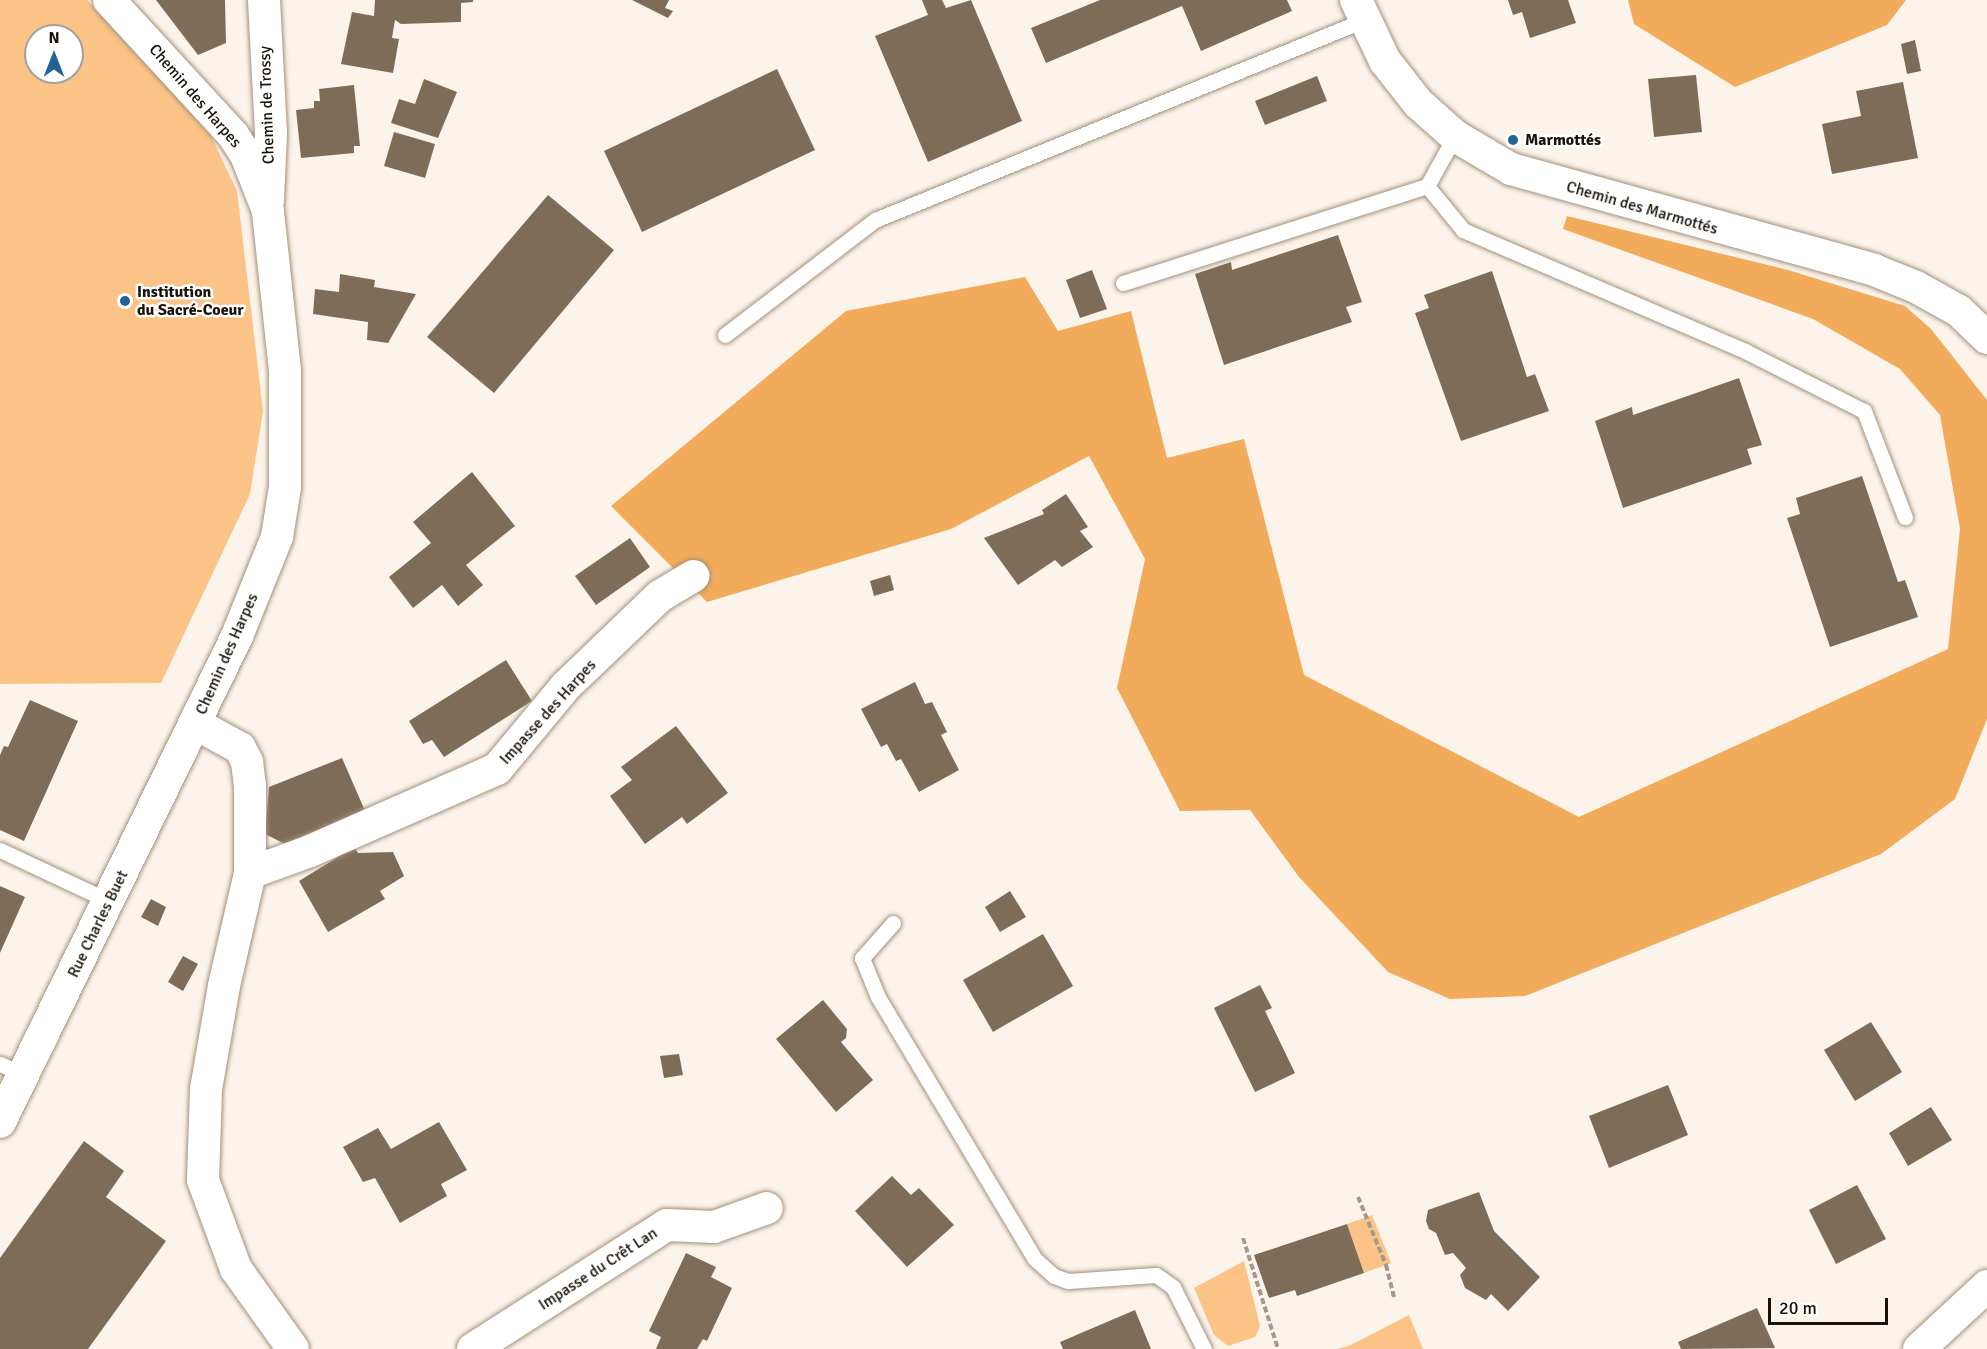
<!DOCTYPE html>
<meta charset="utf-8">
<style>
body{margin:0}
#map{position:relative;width:1987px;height:1349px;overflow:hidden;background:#fcf3ea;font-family:Signika,sans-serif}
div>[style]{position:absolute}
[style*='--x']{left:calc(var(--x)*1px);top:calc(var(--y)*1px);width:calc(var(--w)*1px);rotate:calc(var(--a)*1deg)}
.green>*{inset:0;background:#fbc386}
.forest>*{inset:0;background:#f2ab5b}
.building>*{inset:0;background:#7f6c58}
.path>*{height:4px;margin-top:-2px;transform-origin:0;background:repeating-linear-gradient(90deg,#a29a91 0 6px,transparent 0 9px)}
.roads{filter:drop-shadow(0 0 2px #a3907b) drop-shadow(0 0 2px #a3907b)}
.lane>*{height:15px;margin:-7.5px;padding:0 7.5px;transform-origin:7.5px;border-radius:7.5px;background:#fff}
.street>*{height:32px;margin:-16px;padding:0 16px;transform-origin:16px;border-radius:16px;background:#fff}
.dots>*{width:16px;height:16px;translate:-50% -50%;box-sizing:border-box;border:3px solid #fff;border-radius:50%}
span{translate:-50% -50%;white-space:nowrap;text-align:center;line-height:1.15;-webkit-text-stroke:5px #fff;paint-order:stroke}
.street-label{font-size:16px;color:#19120a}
.poi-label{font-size:16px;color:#19120a;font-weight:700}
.left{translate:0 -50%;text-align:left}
.north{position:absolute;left:24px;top:24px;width:60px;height:60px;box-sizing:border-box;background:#fff;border:2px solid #a3a09d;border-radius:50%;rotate:0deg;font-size:16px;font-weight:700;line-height:24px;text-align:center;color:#19120a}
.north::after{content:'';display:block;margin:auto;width:21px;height:27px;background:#226398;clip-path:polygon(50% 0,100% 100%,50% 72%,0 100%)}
.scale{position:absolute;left:1768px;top:1298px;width:120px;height:27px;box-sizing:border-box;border:3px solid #19120a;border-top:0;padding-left:8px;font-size:18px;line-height:21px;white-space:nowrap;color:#19120a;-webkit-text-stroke:4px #fff;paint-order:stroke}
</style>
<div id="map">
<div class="green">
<div style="clip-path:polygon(evenodd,0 0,87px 0,204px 121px,237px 191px,263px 411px,250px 494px,161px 683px,0 684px,0 0,36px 36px,72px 36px,72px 72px,36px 72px,36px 36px)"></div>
<div style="clip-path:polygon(1372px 1215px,1391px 1263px,1364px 1273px,1347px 1224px)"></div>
<div style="clip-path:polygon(1244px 1261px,1260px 1326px,1255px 1337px,1228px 1346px,1214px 1335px,1194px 1288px)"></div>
<div style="clip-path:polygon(1409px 1315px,1423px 1349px,1337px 1349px,1351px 1345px)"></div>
</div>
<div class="forest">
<div style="clip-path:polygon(1628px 0,1906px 0,1887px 25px,1735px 87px,1634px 24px)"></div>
<div style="clip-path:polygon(1567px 216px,1788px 270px,1905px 306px,1931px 329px,1987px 400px,1987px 719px,1955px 799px,1881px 854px,1525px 996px,1450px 999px,1388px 972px,1299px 877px,1250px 810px,1180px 811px,1117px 688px,1145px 559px,1089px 456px,951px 529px,707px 602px,611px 506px,846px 311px,1025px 277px,1058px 331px,1131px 311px,1167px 458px,1244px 439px,1304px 675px,1579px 817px,1948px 649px,1960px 529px,1940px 415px,1900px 369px,1813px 319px,1563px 229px)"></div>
</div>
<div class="building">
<div style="clip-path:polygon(156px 0,225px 0,226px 43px,198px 55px)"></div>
<div style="clip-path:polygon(375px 0,473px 0,473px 2px,461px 3px,461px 22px,401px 24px,395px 20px,392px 38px,399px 39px,393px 73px,341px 64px,352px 12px,374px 16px)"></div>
<div style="clip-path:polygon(632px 0,669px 0,665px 8px,673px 11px,668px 18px)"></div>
<div style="clip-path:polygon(922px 0,942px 0,946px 8px,971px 0,1022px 121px,928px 162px,875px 36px,928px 15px)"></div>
<div style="clip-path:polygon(1100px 0,1287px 0,1292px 11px,1201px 51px,1182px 6px,1046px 63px,1031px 28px)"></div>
<div style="clip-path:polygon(1508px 0,1568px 0,1576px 23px,1530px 38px,1522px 12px,1513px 15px)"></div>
<div style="clip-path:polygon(1915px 40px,1921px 71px,1907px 74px,1901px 44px)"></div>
<div style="clip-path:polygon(777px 69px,815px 150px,642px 232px,604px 151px)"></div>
<div style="clip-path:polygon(1696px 75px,1702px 132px,1654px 137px,1648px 79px)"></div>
<div style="clip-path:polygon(1317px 76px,1327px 101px,1265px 125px,1255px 101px)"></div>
<div style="clip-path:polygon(424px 79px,457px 92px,438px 138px,391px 123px,399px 99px,415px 104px)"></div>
<div style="clip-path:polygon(1903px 82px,1918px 158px,1832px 174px,1822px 124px,1861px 116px,1856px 91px)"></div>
<div style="clip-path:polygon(354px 85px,360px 146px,354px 146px,354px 153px,301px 158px,296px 110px,314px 108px,314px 101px,320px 101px,319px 89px)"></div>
<div style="clip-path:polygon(394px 132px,435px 144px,425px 178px,384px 166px)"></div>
<div style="clip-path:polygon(548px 195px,614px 250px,494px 393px,427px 337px)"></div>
<div style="clip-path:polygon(1338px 235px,1362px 302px,1346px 307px,1352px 322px,1224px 365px,1195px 274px,1231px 262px,1232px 270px)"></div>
<div style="clip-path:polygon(1092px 270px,1107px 309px,1080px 318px,1066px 280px)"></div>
<div style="clip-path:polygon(1492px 271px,1527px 377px,1535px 374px,1549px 411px,1461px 441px,1415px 313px,1429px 308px,1424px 295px)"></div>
<div style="clip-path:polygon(340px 274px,375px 280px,374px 287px,416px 294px,388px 343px,367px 340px,368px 322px,313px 314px,315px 289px,339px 292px)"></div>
<div style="clip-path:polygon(1739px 378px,1762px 445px,1747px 449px,1752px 464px,1623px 508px,1595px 421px,1632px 407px,1633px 415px)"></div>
<div style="clip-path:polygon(472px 472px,515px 526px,466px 565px,483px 585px,458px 606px,442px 585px,413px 608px,389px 577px,431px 543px,413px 522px)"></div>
<div style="clip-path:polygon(1862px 476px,1898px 582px,1905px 580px,1918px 617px,1830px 647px,1787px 518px,1800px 514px,1796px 498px)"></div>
<div style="clip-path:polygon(1066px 494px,1088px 527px,1080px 531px,1093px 547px,1062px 567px,1055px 560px,1018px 585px,984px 538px,1044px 514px,1042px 510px)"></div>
<div style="clip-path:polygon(630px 538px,650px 567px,596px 605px,575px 576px)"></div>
<div style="clip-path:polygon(890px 575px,894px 590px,874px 596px,870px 581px)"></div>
<div style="clip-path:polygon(506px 660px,532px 701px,444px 757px,432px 740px,423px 744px,409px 721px)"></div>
<div style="clip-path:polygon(915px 682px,925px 704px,932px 702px,947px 732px,941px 735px,959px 770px,919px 792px,901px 759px,896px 761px,887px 744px,881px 747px,861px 709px)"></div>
<div style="clip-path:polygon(30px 700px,78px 721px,24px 841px,0 830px,0 755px,4px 746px,8px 747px)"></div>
<div style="clip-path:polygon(676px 726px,728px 793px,687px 824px,682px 817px,645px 844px,610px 796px,632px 780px,621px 767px)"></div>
<div style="clip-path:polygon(342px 758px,366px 813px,285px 844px,265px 834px,269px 787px)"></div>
<div style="clip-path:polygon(354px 847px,358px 853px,393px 852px,404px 876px,380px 891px,385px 899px,328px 932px,299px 881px)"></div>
<div style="clip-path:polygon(0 886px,25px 897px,0 953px)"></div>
<div style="clip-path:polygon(1010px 891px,1026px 917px,1000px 932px,985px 907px)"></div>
<div style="clip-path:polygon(151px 899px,166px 907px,158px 926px,141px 917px)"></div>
<div style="clip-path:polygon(1043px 934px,1073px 986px,993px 1032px,963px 980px)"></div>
<div style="clip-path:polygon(183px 956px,198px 964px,183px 991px,168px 982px)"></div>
<div style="clip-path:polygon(1260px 985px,1272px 1008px,1265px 1011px,1295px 1073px,1255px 1092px,1214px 1008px)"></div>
<div style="clip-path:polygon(823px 1000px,847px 1029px,846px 1038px,841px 1042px,873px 1080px,836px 1112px,776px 1039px)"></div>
<div style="clip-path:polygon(1871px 1022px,1902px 1072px,1855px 1101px,1824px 1050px)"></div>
<div style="clip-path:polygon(679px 1054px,683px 1075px,664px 1078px,660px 1056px)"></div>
<div style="clip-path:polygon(1668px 1085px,1688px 1135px,1609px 1168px,1589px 1116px)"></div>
<div style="clip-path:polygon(1931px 1107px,1952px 1140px,1908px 1166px,1889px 1133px)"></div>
<div style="clip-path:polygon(439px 1122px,467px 1170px,441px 1184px,447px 1196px,400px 1223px,375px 1178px,363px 1182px,343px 1147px,378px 1128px,391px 1149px)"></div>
<div style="clip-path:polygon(84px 1141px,124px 1171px,106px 1197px,166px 1241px,88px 1349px,0 1349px,0 1258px)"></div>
<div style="clip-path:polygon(892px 1176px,911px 1195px,919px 1188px,954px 1225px,907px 1267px,855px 1211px)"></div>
<div style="clip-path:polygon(1857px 1185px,1886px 1239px,1836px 1264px,1809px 1210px)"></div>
<div style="clip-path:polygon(1479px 1192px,1494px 1231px,1540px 1277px,1508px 1311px,1491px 1294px,1486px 1300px,1465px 1288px,1460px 1275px,1466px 1268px,1453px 1253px,1445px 1255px,1436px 1233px,1429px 1229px,1426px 1221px,1428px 1210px)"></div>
<div style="clip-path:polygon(1347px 1224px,1364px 1273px,1297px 1296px,1295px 1290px,1269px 1298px,1254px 1255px)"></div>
<div style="clip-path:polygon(686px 1253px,716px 1267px,711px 1277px,732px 1288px,707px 1341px,703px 1339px,697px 1349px,656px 1349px,661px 1337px,649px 1331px)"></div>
<div style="clip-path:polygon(1757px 1308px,1775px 1348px,1681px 1349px,1678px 1342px)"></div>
<div style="clip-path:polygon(1135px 1310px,1151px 1349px,1063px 1349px,1060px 1342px)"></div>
</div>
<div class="path">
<div style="--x:1358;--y:1197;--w:74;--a:67.6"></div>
<div style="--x:1386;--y:1265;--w:33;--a:76"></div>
<div style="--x:1243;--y:1238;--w:116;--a:72.5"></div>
</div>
<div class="roads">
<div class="lane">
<div style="--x:1427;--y:186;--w:57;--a:50.7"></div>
<div style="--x:1463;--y:230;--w:307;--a:23.2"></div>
<div style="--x:1745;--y:351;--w:133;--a:26.8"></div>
<div style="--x:1864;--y:411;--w:114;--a:68.9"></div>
<div style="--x:1123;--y:283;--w:319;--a:-17.7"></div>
<div style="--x:1427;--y:186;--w:57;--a:-60.8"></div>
<div style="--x:725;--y:335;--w:189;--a:-37.5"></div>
<div style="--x:875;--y:220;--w:528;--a:-22.24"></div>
<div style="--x:0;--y:850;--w:120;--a:25.1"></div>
<div style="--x:893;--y:923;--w:47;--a:131.5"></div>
<div style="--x:862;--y:958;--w:42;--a:67.7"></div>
<div style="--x:878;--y:997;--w:305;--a:59.1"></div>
<div style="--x:1035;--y:1259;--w:25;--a:42"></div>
<div style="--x:1054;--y:1276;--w:15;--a:20"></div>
<div style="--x:1068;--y:1281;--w:88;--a:-3.9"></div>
<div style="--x:1156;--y:1275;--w:21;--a:35"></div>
<div style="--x:1173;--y:1287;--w:69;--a:63.4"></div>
<div style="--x:0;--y:1064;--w:27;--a:24"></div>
</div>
<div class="street">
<div style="--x:264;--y:0;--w:134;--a:87"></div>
<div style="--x:271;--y:134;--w:67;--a:92.6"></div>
<div style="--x:1356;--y:0;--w:68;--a:64.6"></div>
<div style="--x:1385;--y:61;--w:53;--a:51.8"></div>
<div style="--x:1418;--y:103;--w:50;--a:41.7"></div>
<div style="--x:1455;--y:136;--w:65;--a:30.5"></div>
<div style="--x:1511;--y:169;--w:377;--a:15.5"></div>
<div style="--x:1874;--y:270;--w:45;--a:22"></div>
<div style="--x:1916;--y:287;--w:49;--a:29.2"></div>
<div style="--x:1959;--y:311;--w:39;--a:44"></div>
<div style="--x:196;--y:724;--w:50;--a:28.6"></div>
<div style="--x:240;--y:748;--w:16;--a:63"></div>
<div style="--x:247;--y:762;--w:23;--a:83"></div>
<div style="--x:250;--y:785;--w:88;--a:90"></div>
<div style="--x:250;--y:873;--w:116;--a:103"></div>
<div style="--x:224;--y:986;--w:105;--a:99.9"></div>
<div style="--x:206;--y:1089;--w:91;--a:91.9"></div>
<div style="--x:203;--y:1180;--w:95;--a:69.7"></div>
<div style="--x:236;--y:1269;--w:98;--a:54.5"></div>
<div style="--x:250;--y:873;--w:64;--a:-20.1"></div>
<div style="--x:310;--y:851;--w:204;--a:-23.7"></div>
<div style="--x:497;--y:769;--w:107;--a:-50.3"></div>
<div style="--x:565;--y:687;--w:132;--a:-43.8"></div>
<div style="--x:660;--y:596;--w:39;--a:-31"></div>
<div style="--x:0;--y:1122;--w:541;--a:-64"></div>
<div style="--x:237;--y:636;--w:107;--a:-68"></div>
<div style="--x:277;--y:537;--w:51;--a:-80.9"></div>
<div style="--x:285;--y:487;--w:116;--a:-90"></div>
<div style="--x:285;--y:371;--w:161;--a:-96.1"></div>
<div style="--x:268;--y:211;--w:60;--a:-111.4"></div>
<div style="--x:246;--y:155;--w:24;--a:-123"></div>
<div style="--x:233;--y:135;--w:183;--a:-132.6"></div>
<div style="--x:473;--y:1349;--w:230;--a:-32.6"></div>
<div style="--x:667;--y:1225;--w:47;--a:2.4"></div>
<div style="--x:714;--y:1227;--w:56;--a:-19.7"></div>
<div style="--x:1919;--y:1349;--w:93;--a:-42.8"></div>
</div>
</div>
<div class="dots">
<div style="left:1513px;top:140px;background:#226398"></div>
<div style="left:125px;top:301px;background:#226398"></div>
</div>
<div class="street-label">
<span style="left:195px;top:96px;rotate:49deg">Chemin des Harpes</span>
<span style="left:267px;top:105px;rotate:-92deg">Chemin de Trossy</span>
<span style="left:1642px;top:208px;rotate:16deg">Chemin des Marmottés</span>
<span style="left:227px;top:654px;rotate:-66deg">Chemin des Harpes</span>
<span style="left:548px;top:712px;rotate:-48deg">Impasse des Harpes</span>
<span style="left:98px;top:924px;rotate:-64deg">Rue Charles Buet</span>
<span style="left:598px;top:1269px;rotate:-33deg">Impasse du Crêt Lan</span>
</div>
<div class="poi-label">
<span class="left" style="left:1525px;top:140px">Marmottés</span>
<span class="left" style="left:137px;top:301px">Institution<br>du Sacré-Coeur</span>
</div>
<div class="north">N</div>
<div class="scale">20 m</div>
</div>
